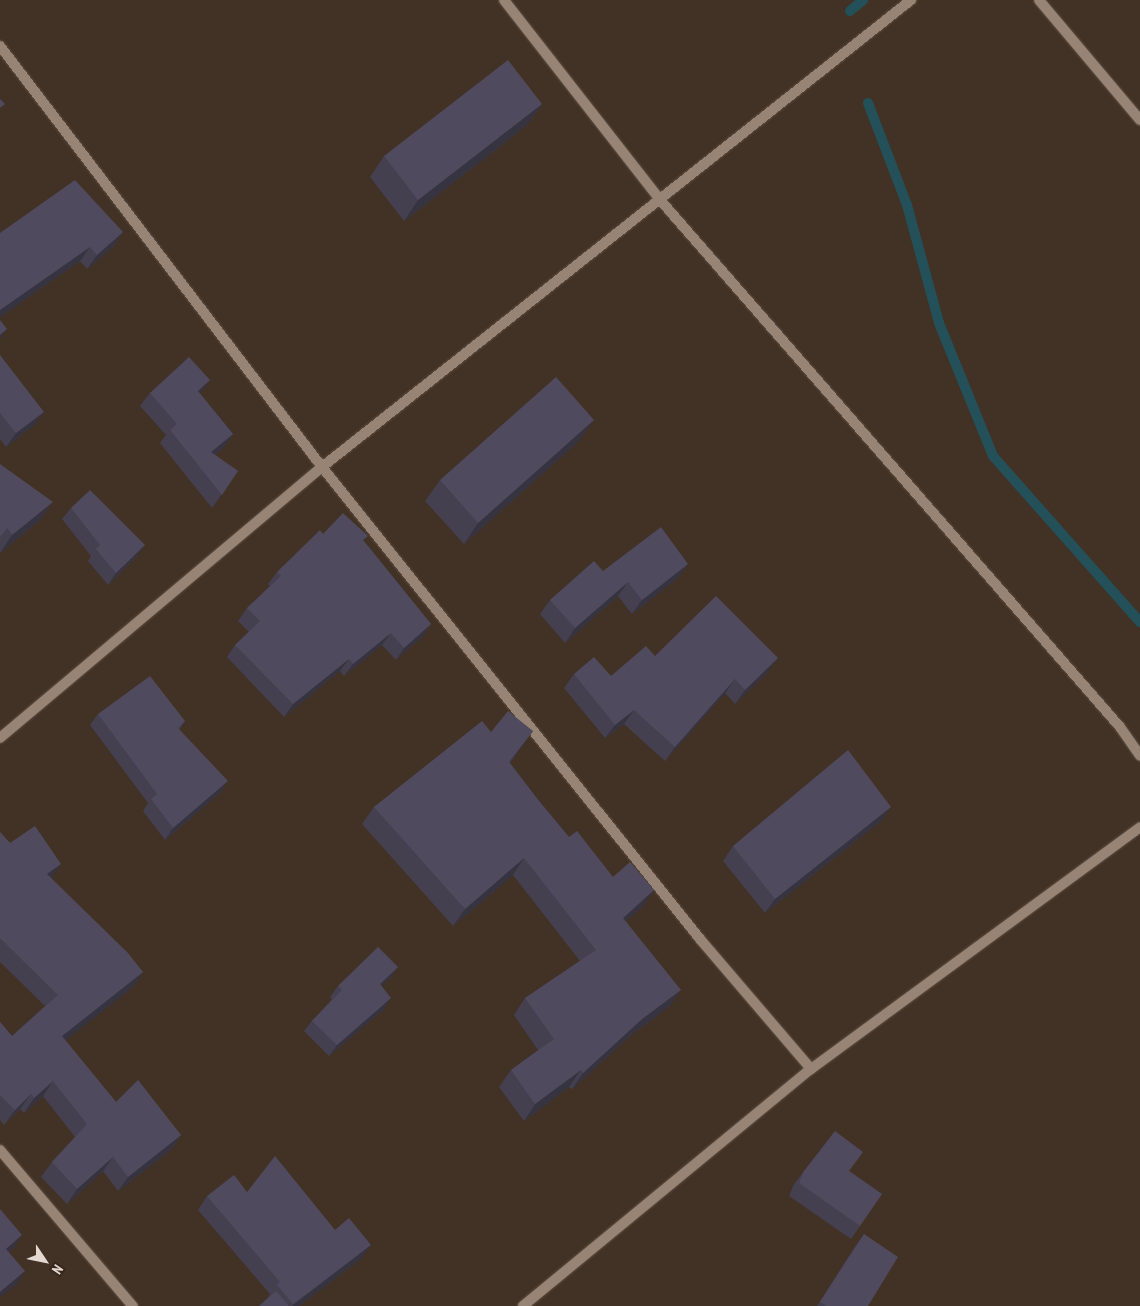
<!DOCTYPE html>
<style>
body{margin:0}
#map{position:relative;width:1140px;height:1306px;overflow:hidden;background:#423225;font-family:"PT Sans Narrow",sans-serif}
div>[style]{position:absolute}
[style*='--x']{left:calc(var(--x)*1px);top:calc(var(--y)*1px);width:calc(var(--w)*1px);rotate:calc(var(--a)*1deg)}
.stream>*{height:10px;margin:-5px;padding:0 5px;transform-origin:5px;border-radius:5px;background:#235059}
.roads{filter:drop-shadow(0 0 1px #5d4f45) drop-shadow(0 0 1px #5d4f45)}
.minor>*{height:10px;margin:-5px;padding:0 5px;transform-origin:5px;border-radius:5px;background:#978475}
.wall>*{inset:0;background:#444050}
.shaded-wall>*{inset:0;background:#373441}
.building>*{inset:0;background:#4f4a5d}
span{translate:-50% -50%;white-space:nowrap;text-align:center;line-height:1.15;-webkit-text-stroke:4px #38281c;paint-order:stroke}
.north{position:absolute;left:20px;top:1236px;width:50px;height:50px;-webkit-text-stroke:4px #38281c;paint-order:stroke;rotate:124deg;font-size:14px;font-weight:700;line-height:20px;text-align:center;color:#e4d9d1}
.north::after{content:'';display:block;margin:auto;width:18px;height:22px;background:#e4d9d1;clip-path:polygon(50% 0,100% 100%,50% 72%,0 100%)}
</style>
<div id="map">
<div class="stream">
<div style="--x:850;--y:11;--w:17;--a:-40"></div>
<div style="--x:868;--y:103;--w:109;--a:69.1"></div>
<div style="--x:907;--y:205;--w:122;--a:74.8"></div>
<div style="--x:939;--y:323;--w:144;--a:67.9"></div>
<div style="--x:993;--y:456;--w:222;--a:48.5"></div>
</div>
<div class="roads">
<div class="minor">
<div style="--x:504;--y:0;--w:255;--a:52"></div>
<div style="--x:661;--y:201;--w:698;--a:48.89"></div>
<div style="--x:1120;--y:727;--w:35;--a:55"></div>
<div style="--x:1039;--y:0;--w:157;--a:49.9"></div>
<div style="--x:0;--y:46;--w:530;--a:52.59"></div>
<div style="--x:322;--y:467;--w:605;--a:51.31"></div>
<div style="--x:700;--y:939;--w:171;--a:49.5"></div>
<div style="--x:0;--y:738;--w:421;--a:-40.1"></div>
<div style="--x:322;--y:467;--w:752;--a:-38.41"></div>
<div style="--x:0;--y:1150;--w:205;--a:49.6"></div>
<div style="--x:523;--y:1306;--w:373;--a:-39.5"></div>
<div style="--x:811;--y:1069;--w:408;--a:-36.3"></div>
</div>
</div>
<div class="wall">
<div style="clip-path:polygon(542px 104px,527px 125px,404px 221px,370px 177px,384px 156px)"></div>
<div style="clip-path:polygon(123px 232px,114px 246px,87px 269px,80px 261px,0 317px,0 233px)"></div>
<div style="clip-path:polygon(0 355px,34px 425px,6px 447px,0 439px)"></div>
<div style="clip-path:polygon(150px 393px,200px 394px,233px 434px,223px 448px,215px 455px,238px 471px,212px 508px,160px 443px,166px 435px,140px 406px)"></div>
<div style="clip-path:polygon(579px 441px,464px 544px,425px 501px,440px 480px)"></div>
<div style="clip-path:polygon(0 464px,40px 520px,0 553px)"></div>
<div style="clip-path:polygon(71px 508px,137px 556px,108px 585px,88px 561px,91px 556px,62px 519px)"></div>
<div style="clip-path:polygon(323px 534px,364px 541px,431px 624px,423px 636px,396px 660px,382px 645px,344px 676px,340px 671px,284px 717px,227px 657px,235px 645px,249px 632px,238px 621px,247px 608px,270px 586px,268px 584px,277px 572px)"></div>
<div style="clip-path:polygon(688px 564px,678px 578px,632px 614px,618px 596px,565px 643px,540px 614px,550px 600px,603px 571px)"></div>
<div style="clip-path:polygon(655px 656px,768px 672px,735px 704px,725px 693px,665px 761px,624px 724px,605px 738px,564px 688px,574px 674px,611px 676px)"></div>
<div style="clip-path:polygon(98px 714px,185px 721px,179px 730px,220px 793px,165px 840px,143px 811px,148px 803px,90px 725px)"></div>
<div style="clip-path:polygon(533px 731px,510px 763px,539px 801px,569px 837px,613px 877px,643px 906px,626px 921px,670px 1006px,631px 1035px,572px 1089px,569px 1087px,524px 1121px,499px 1087px,511px 1070px,538px 1050px,514px 1015px,525px 998px,580px 961px,513px 875px,453px 926px,362px 824px,374px 807px,491px 732px)"></div>
<div style="clip-path:polygon(881px 821px,765px 913px,723px 861px,733px 846px)"></div>
<div style="clip-path:polygon(0 832px,10px 843px,51px 878px,143px 972px,133px 987px,65px 1040px,116px 1102px,181px 1135px,171px 1150px,118px 1191px,103px 1171px,67px 1204px,41px 1177px,52px 1162px,75px 1137px,43px 1096px,24px 1113px,20px 1109px,4px 1125px,0 1120px,0 1022px,12px 1036px,45px 1006px,0 962px)"></div>
<div style="clip-path:polygon(398px 967px,390px 978px,381px 986px,384px 1009px,329px 1056px,304px 1031px,312px 1021px,332px 999px,330px 997px,338px 986px)"></div>
<div style="clip-path:polygon(804px 1171px,849px 1171px,882px 1194px,851px 1239px,789px 1196px,794px 1184px)"></div>
<div style="clip-path:polygon(247px 1192px,335px 1230px,362px 1258px,299px 1306px,259px 1306px,268px 1298px,270px 1294px,198px 1210px,207px 1196px)"></div>
<div style="clip-path:polygon(864px 1234px,868px 1306px,817px 1306px,854px 1248px)"></div>
</div>
<div class="shaded-wall">
<div style="clip-path:polygon(542px 104px,527px 125px,404px 221px,418px 200px)"></div>
<div style="clip-path:polygon(123px 232px,114px 246px,87px 269px,97px 255px)"></div>
<div style="clip-path:polygon(90px 247px,80px 261px,0 317px,0 310px)"></div>
<div style="clip-path:polygon(7px 329px,0 339px,0 335px)"></div>
<div style="clip-path:polygon(210px 380px,200px 394px,198px 391px)"></div>
<div style="clip-path:polygon(44px 412px,34px 425px,6px 447px,16px 433px)"></div>
<div style="clip-path:polygon(594px 420px,579px 441px,464px 544px,478px 523px)"></div>
<div style="clip-path:polygon(233px 434px,223px 448px,201px 466px,211px 452px)"></div>
<div style="clip-path:polygon(53px 502px,40px 520px,0 553px,12px 535px)"></div>
<div style="clip-path:polygon(145px 545px,137px 556px,108px 585px,116px 573px)"></div>
<div style="clip-path:polygon(688px 564px,678px 578px,632px 614px,642px 600px)"></div>
<div style="clip-path:polygon(628px 582px,618px 596px,565px 643px,575px 628px)"></div>
<div style="clip-path:polygon(431px 624px,423px 636px,396px 660px,404px 648px)"></div>
<div style="clip-path:polygon(391px 633px,382px 645px,344px 676px,353px 664px)"></div>
<div style="clip-path:polygon(778px 658px,768px 672px,735px 704px,745px 690px)"></div>
<div style="clip-path:polygon(349px 659px,340px 671px,284px 717px,293px 704px)"></div>
<div style="clip-path:polygon(735px 679px,725px 693px,665px 761px,675px 747px)"></div>
<div style="clip-path:polygon(634px 710px,624px 724px,605px 738px,615px 725px)"></div>
<div style="clip-path:polygon(533px 731px,521px 748px,497px 778px,509px 762px)"></div>
<div style="clip-path:polygon(228px 781px,220px 793px,165px 840px,173px 828px)"></div>
<div style="clip-path:polygon(891px 807px,881px 821px,765px 913px,775px 899px)"></div>
<div style="clip-path:polygon(524px 858px,513px 875px,453px 926px,465px 909px)"></div>
<div style="clip-path:polygon(61px 864px,50px 879px,47px 874px)"></div>
<div style="clip-path:polygon(654px 890px,643px 906px,612px 934px,623px 918px)"></div>
<div style="clip-path:polygon(398px 967px,390px 978px,372px 995px,380px 984px)"></div>
<div style="clip-path:polygon(143px 972px,133px 987px,52px 1051px,62px 1036px)"></div>
<div style="clip-path:polygon(681px 990px,670px 1006px,631px 1035px,572px 1089px,583px 1073px,642px 1019px)"></div>
<div style="clip-path:polygon(391px 998px,384px 1009px,329px 1056px,337px 1045px)"></div>
<div style="clip-path:polygon(581px 1070px,569px 1087px,524px 1121px,535px 1104px)"></div>
<div style="clip-path:polygon(53px 1081px,43px 1096px,24px 1113px,34px 1098px)"></div>
<div style="clip-path:polygon(31px 1094px,20px 1109px,4px 1125px,15px 1110px)"></div>
<div style="clip-path:polygon(181px 1135px,171px 1150px,118px 1191px,128px 1177px)"></div>
<div style="clip-path:polygon(113px 1157px,103px 1171px,67px 1204px,77px 1189px)"></div>
<div style="clip-path:polygon(22px 1235px,14px 1248px,0 1260px,6px 1249px)"></div>
<div style="clip-path:polygon(371px 1245px,362px 1258px,299px 1306px,292px 1306px)"></div>
<div style="clip-path:polygon(25px 1271px,17px 1284px,0 1297px,0 1292px)"></div>
</div>
<div class="building">
<div style="clip-path:polygon(508px 60px,542px 104px,418px 200px,384px 156px)"></div>
<div style="clip-path:polygon(0 99px,5px 104px,0 108px)"></div>
<div style="clip-path:polygon(75px 180px,123px 232px,97px 255px,90px 247px,0 310px,0 233px)"></div>
<div style="clip-path:polygon(0 320px,7px 329px,0 335px)"></div>
<div style="clip-path:polygon(0 355px,44px 412px,16px 433px,0 413px)"></div>
<div style="clip-path:polygon(189px 357px,210px 380px,198px 391px,233px 434px,211px 452px,238px 471px,222px 495px,170px 430px,177px 424px,150px 393px)"></div>
<div style="clip-path:polygon(556px 377px,594px 420px,478px 523px,440px 480px)"></div>
<div style="clip-path:polygon(0 464px,53px 502px,12px 535px,7px 528px,0 537px)"></div>
<div style="clip-path:polygon(90px 490px,145px 545px,116px 573px,96px 549px,100px 545px,71px 508px)"></div>
<div style="clip-path:polygon(343px 513px,368px 536px,363px 540px,431px 624px,404px 648px,391px 633px,353px 664px,349px 659px,293px 704px,235px 645px,260px 621px,247px 608px,281px 576px,277px 572px,320px 530px,323px 534px)"></div>
<div style="clip-path:polygon(661px 527px,688px 564px,642px 600px,628px 582px,575px 628px,550px 600px,594px 561px,603px 571px)"></div>
<div style="clip-path:polygon(716px 596px,778px 658px,745px 690px,735px 679px,675px 747px,634px 710px,615px 725px,574px 674px,594px 657px,611px 676px,646px 646px,655px 656px)"></div>
<div style="clip-path:polygon(150px 676px,185px 721px,178px 728px,228px 781px,173px 828px,151px 799px,157px 794px,98px 714px)"></div>
<div style="clip-path:polygon(508px 711px,533px 731px,509px 762px,539px 801px,569px 837px,577px 831px,613px 877px,630px 862px,654px 890px,623px 918px,681px 990px,642px 1019px,583px 1073px,581px 1070px,535px 1104px,511px 1070px,554px 1039px,525px 998px,596px 950px,524px 858px,465px 909px,374px 807px,482px 721px,491px 732px)"></div>
<div style="clip-path:polygon(848px 750px,891px 807px,775px 899px,733px 846px)"></div>
<div style="clip-path:polygon(35px 826px,61px 864px,47px 874px,128px 953px,143px 972px,62px 1036px,116px 1102px,138px 1080px,181px 1135px,128px 1177px,113px 1157px,77px 1189px,52px 1162px,87px 1124px,53px 1081px,34px 1098px,31px 1094px,15px 1110px,0 1095px,0 1022px,12px 1036px,58px 995px,0 938px,0 832px,10px 843px)"></div>
<div style="clip-path:polygon(378px 947px,398px 967px,380px 984px,391px 998px,337px 1045px,312px 1021px,342px 990px,338px 986px)"></div>
<div style="clip-path:polygon(835px 1131px,863px 1152px,849px 1171px,882px 1194px,860px 1226px,799px 1183px,804px 1171px)"></div>
<div style="clip-path:polygon(275px 1156px,335px 1230px,349px 1218px,371px 1245px,293px 1304px,277px 1285px,280px 1282px,207px 1196px,234px 1175px,247px 1192px)"></div>
<div style="clip-path:polygon(0 1209px,22px 1235px,6px 1249px,25px 1271px,0 1292px)"></div>
<div style="clip-path:polygon(864px 1234px,898px 1257px,868px 1306px,827px 1306px,820px 1302px)"></div>
<div style="clip-path:polygon(276px 1291px,289px 1306px,259px 1306px)"></div>
</div>
<div class="north">N</div>
</div>
